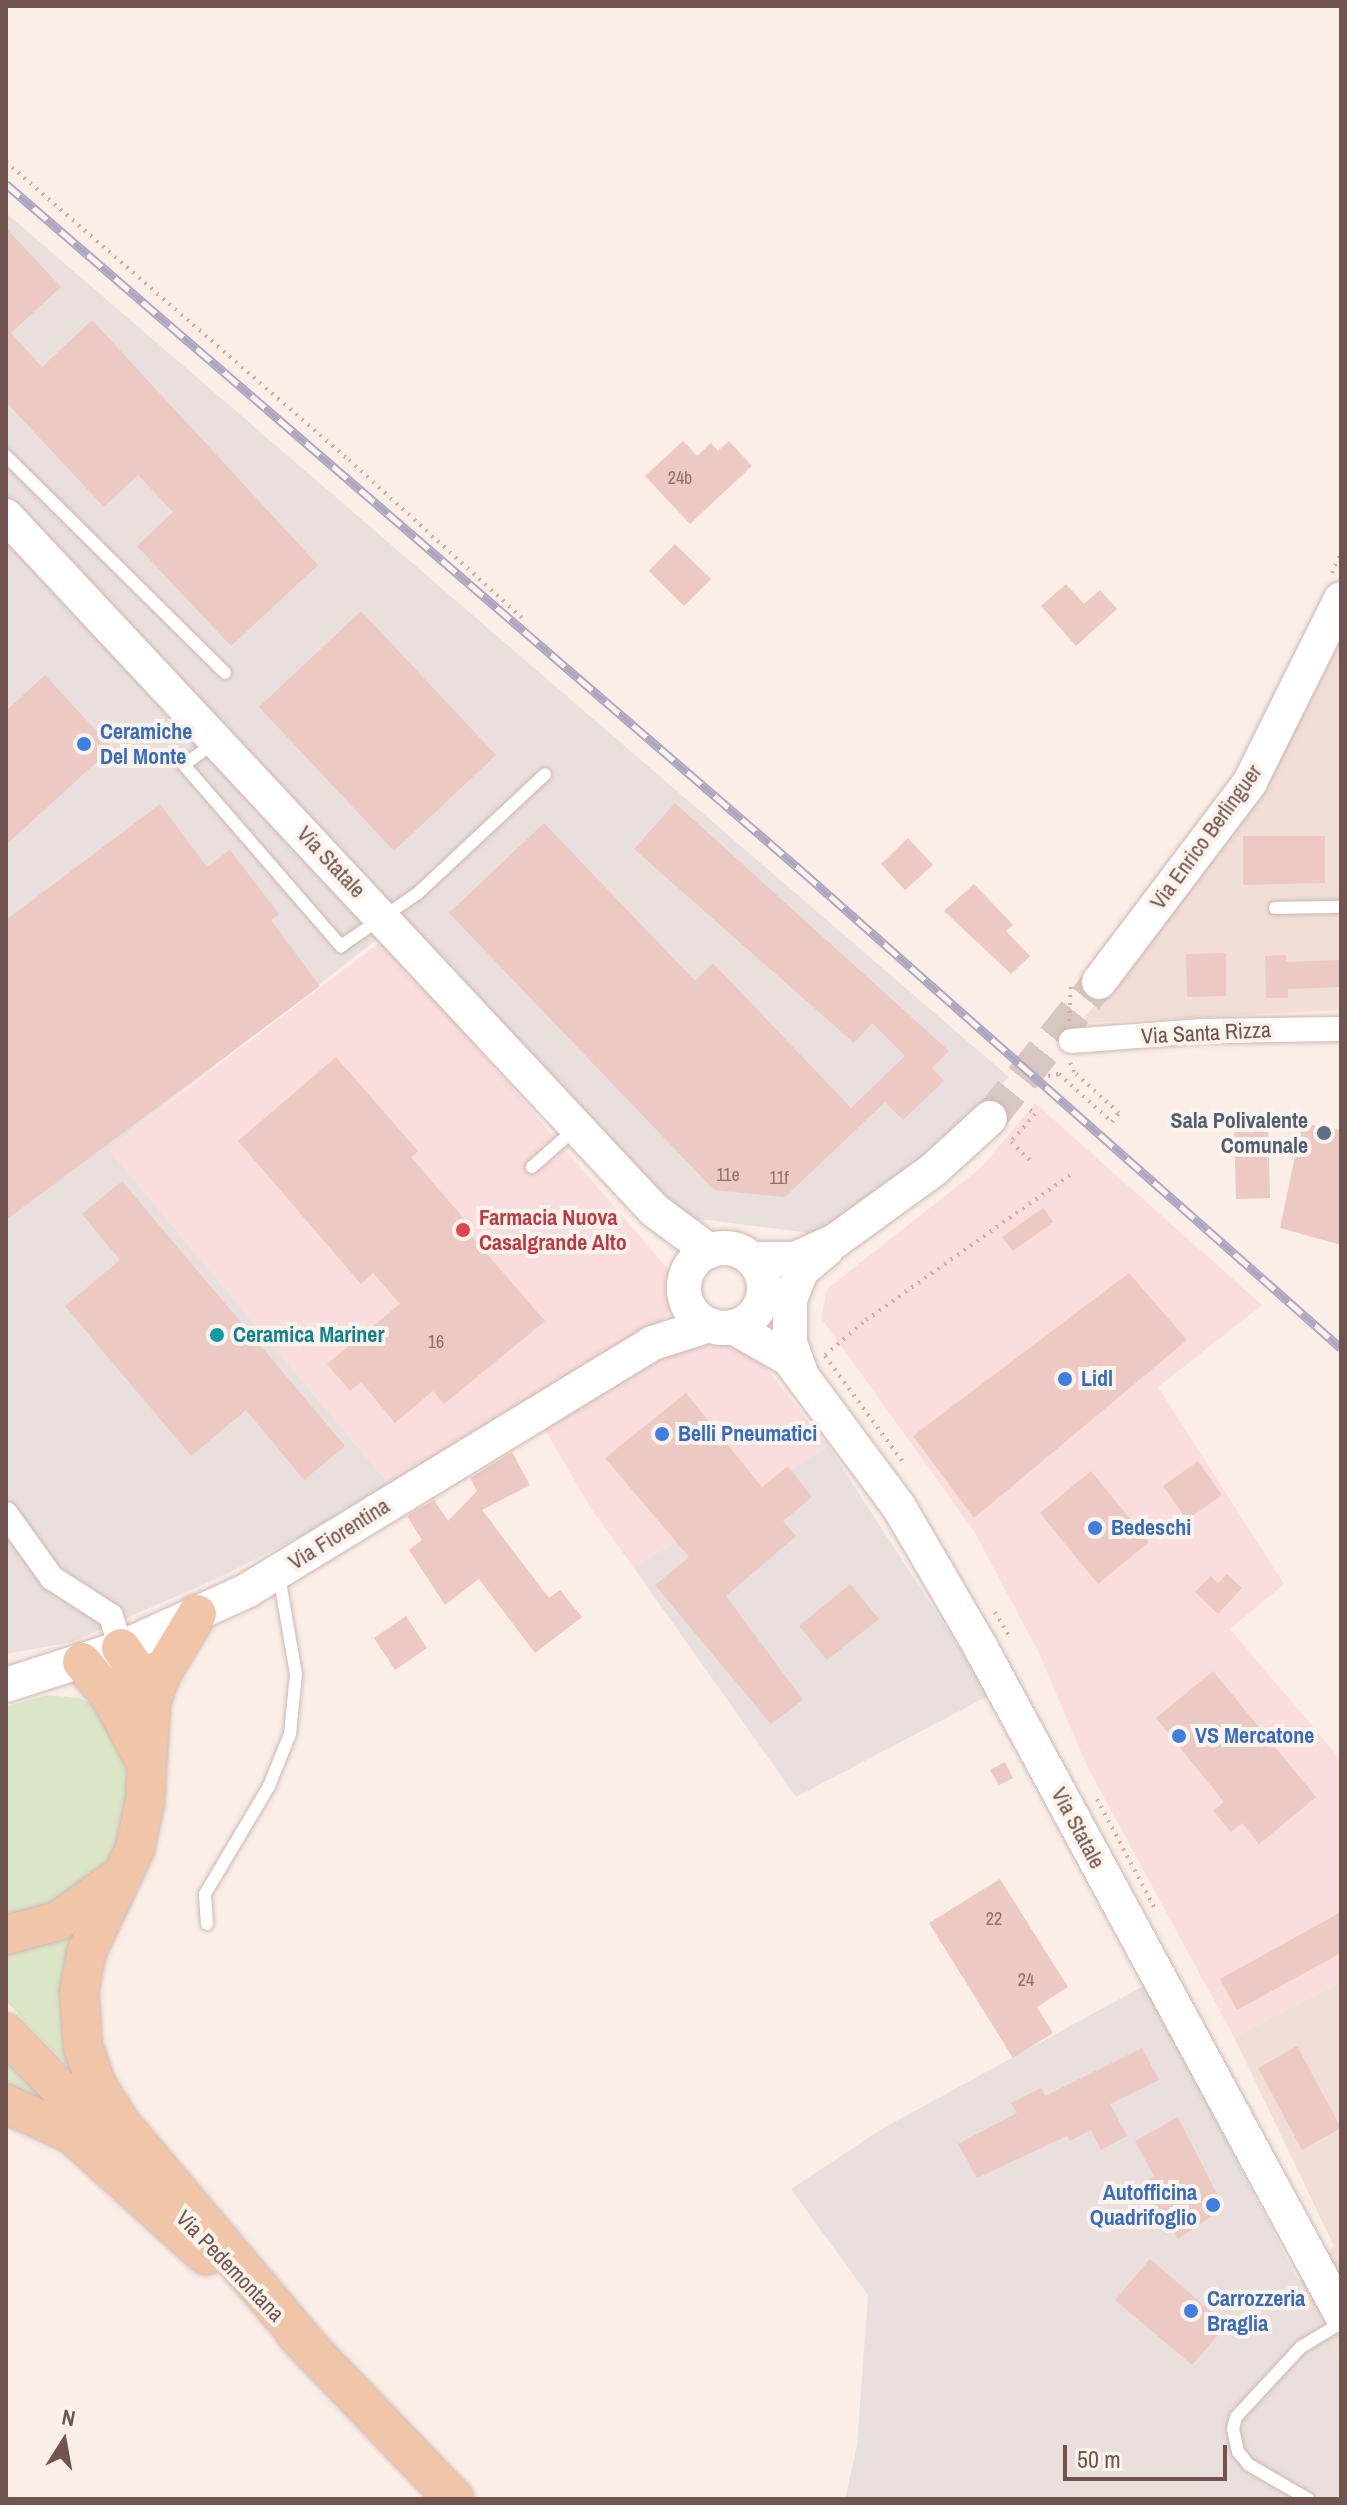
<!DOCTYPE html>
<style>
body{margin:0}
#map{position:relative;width:1347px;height:2505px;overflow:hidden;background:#faeee7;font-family:"Archivo Narrow",sans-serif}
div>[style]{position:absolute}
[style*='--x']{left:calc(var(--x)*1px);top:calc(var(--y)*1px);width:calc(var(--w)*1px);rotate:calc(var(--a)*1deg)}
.residential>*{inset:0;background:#f1dfd7}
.commercial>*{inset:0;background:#f9dedd}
.industrial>*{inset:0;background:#e9e0de}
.green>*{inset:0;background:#dbe6c7}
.building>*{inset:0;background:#ecc9c2}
.secondary-tunnel>*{height:34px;margin-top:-17px;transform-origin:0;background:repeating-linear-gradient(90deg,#d8c7c1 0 34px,transparent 0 51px)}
.path>*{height:4px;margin-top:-2px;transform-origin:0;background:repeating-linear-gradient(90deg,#d1aca5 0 2px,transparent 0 8px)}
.roads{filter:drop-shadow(0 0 2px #cdb7b2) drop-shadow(0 0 2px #cdb7b2)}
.lane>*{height:12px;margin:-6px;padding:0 6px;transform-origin:6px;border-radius:6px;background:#fff}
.street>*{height:24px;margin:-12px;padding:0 12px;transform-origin:12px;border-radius:12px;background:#fff}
.secondary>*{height:34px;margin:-17px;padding:0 17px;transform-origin:17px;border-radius:17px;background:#fff}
.secondary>.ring{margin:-17px;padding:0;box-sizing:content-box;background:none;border:34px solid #fff;border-radius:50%}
.primary>*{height:38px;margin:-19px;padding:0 19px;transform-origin:19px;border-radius:19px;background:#f1c5a7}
.rail>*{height:9px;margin-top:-4.5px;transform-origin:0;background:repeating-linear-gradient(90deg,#fdf3ed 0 18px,#afa7c2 0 36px);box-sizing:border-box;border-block:2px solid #afa7c2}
.dots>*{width:22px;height:22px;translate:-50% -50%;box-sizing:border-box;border:4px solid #fdf3ed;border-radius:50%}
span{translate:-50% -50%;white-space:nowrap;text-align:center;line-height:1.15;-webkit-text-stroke:8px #fdf3ed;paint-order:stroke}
.number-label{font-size:18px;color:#90706c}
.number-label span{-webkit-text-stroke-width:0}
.shop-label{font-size:22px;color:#366cbe;font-weight:700}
.left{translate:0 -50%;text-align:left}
.right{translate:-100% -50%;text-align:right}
.street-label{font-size:22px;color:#71534f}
.service-label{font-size:22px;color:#4e5e75;font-weight:700}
.health-label{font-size:22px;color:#be3a42;font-weight:700}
.culture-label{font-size:22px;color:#0d838f;font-weight:700}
.frame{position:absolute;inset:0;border:8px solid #71534f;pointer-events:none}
.north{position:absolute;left:24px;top:2401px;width:80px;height:80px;-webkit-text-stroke:6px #fdf3ed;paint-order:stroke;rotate:11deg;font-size:22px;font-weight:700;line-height:32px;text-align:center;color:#71534f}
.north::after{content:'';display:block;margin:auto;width:28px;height:36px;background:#71534f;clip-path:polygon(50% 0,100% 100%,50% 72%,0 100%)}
.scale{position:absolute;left:1063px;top:2445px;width:164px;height:36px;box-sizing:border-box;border:4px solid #71534f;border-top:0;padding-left:10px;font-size:24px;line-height:28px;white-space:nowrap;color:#71534f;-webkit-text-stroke:6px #fdf3ed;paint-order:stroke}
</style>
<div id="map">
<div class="residential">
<div style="clip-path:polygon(1341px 623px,1341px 1010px,1081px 1023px,1258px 789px)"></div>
<div style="clip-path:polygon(1341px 1982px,1341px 2365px,1298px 2281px,1334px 2246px,1234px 2037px)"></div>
</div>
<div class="commercial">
<div style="clip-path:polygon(384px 939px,673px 1275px,672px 1307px,648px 1341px,393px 1489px,108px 1149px)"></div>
<div style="clip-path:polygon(1035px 1103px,1262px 1305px,1158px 1387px,1284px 1584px,1230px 1629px,1341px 1760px,1341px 1982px,1234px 2037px,1087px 1766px,1038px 1651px,974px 1531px,821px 1318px,827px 1289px,983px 1166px)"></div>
<div style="clip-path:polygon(720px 1340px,758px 1358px,828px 1446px,634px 1568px,590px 1507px,544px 1428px,670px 1354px)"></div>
</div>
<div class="industrial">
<div style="clip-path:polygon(6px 213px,1009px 1077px,929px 1152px,818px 1234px,675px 1216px,402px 920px,108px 1149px,393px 1489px,218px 1578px,72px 1642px,6px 1654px)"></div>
<div style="clip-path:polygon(828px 1446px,990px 1695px,796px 1797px,634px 1568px)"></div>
<div style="clip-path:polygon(1147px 1984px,1341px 2365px,1341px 2499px,845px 2499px,857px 2446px,868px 2295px,791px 2189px,880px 2130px)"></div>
</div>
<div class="green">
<div style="clip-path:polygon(47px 1695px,79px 1698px,98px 1707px,130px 1755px,128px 1824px,107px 1867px,75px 1896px,6px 1921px,6px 1707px)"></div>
<div style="clip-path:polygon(88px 1913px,92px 2091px,6px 2001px,6px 1946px)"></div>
<div style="clip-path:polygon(6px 2055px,55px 2107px,6px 2090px)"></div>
</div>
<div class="building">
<div style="clip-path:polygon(6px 228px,61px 287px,11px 333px,42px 367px,92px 320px,318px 565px,231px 646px,137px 546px,173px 512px,138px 475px,104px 507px,6px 402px)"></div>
<div style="clip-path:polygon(683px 441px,697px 456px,711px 443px,718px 451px,729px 441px,752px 466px,690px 524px,645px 476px)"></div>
<div style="clip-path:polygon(675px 544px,711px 579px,684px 606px,649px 571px)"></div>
<div style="clip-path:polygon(1066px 584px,1084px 604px,1100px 590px,1117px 609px,1076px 646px,1041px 606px)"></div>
<div style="clip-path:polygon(361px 611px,496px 755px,394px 851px,259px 707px)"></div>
<div style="clip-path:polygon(45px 675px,112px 748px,6px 845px,6px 711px)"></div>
<div style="clip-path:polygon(675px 803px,949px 1051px,932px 1068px,944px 1081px,903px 1120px,885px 1102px,785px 1197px,714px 1190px,449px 913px,544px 823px,695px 981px,713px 963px,851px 1108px,905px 1056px,872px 1023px,854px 1043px,634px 849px)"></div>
<div style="clip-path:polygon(160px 804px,207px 867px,230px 850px,279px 914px,271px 920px,320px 986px,6px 1220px,6px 920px)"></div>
<div style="clip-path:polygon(1243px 836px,1325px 836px,1325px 883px,1243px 885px)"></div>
<div style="clip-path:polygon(908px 838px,933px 865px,905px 890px,881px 864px)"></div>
<div style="clip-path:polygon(974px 884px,1013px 925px,1006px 931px,1030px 956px,1011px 974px,944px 911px)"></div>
<div style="clip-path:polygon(1226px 953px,1226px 996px,1187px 997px,1186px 954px)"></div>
<div style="clip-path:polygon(1286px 955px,1286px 962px,1341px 960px,1341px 987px,1288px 989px,1288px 998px,1266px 998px,1265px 956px)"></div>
<div style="clip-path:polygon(336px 1057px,418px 1151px,411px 1157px,472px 1228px,468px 1232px,545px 1321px,444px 1404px,433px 1391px,395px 1423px,361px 1382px,350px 1391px,327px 1364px,400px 1304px,373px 1273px,361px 1284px,238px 1141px)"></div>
<div style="clip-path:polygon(1302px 1123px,1341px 1130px,1341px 1245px,1280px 1228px)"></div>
<div style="clip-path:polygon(1268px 1124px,1270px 1198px,1236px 1199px,1234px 1125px)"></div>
<div style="clip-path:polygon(122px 1181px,345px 1446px,304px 1480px,246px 1410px,191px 1456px,65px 1306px,120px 1260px,82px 1214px)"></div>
<div style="clip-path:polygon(1043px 1208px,1053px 1222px,1013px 1251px,1002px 1237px)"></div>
<div style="clip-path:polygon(1129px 1273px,1187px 1340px,974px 1518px,913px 1436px)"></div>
<div style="clip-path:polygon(686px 1393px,762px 1487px,788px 1466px,812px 1497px,783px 1521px,796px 1536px,726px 1596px,803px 1700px,771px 1724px,655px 1585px,689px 1557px,605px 1458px)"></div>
<div style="clip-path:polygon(512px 1452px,530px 1485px,482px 1510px,549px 1598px,560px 1590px,582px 1617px,535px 1653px,479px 1579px,445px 1605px,409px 1550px,422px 1540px,407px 1516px,434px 1500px,448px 1521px,477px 1491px,470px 1478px)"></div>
<div style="clip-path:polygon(1198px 1461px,1222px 1495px,1187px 1520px,1163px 1486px)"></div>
<div style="clip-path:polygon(1091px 1471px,1149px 1542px,1098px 1584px,1040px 1513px)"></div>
<div style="clip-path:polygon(1227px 1574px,1242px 1588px,1218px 1614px,1195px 1592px,1211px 1576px,1218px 1583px)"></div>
<div style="clip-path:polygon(850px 1584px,879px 1619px,827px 1660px,799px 1626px)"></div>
<div style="clip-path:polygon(406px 1616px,427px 1648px,395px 1670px,374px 1638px)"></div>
<div style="clip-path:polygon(1213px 1671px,1316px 1797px,1259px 1844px,1242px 1823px,1231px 1832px,1213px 1811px,1224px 1802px,1156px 1718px)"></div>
<div style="clip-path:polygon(1005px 1762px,1013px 1778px,999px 1785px,990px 1770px)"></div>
<div style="clip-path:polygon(1000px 1879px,1068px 1987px,1037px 2007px,1053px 2033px,1013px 2058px,929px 1923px)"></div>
<div style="clip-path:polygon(1341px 1912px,1341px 1953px,1237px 2010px,1220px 1979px)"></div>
<div style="clip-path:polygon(1297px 2046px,1341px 2128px,1302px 2150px,1258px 2068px)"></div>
<div style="clip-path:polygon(1142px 2048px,1159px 2080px,1110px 2104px,1127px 2136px,1101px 2150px,1091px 2130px,1070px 2141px,1067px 2136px,977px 2178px,958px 2144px,1017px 2113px,1011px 2103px,1041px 2088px,1045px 2096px)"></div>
<div style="clip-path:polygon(1178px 2117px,1224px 2208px,1178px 2239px,1138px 2185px,1154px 2176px,1135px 2141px)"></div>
<div style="clip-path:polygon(1150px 2259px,1227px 2325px,1192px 2365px,1115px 2300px)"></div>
</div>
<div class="secondary-tunnel">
<div style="--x:990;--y:1118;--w:174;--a:-51.3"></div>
</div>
<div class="path">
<div style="--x:6;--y:162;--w:454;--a:41"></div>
<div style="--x:349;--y:460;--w:236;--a:42.4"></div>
<div style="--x:1332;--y:573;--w:22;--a:-66"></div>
<div style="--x:1069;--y:1021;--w:39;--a:-87"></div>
<div style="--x:1048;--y:1076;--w:11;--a:-10"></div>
<div style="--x:1059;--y:1074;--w:72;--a:42.2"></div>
<div style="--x:1112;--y:1122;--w:11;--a:-52"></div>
<div style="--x:1119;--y:1113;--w:61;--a:-137.7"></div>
<div style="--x:1074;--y:1072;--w:11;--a:-112"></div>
<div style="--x:1030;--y:1110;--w:6;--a:39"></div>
<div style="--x:1035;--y:1114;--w:37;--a:131"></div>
<div style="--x:1011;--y:1142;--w:30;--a:44"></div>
<div style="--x:825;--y:1355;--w:54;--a:-40.5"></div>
<div style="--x:866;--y:1320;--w:254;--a:-35.4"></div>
<div style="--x:825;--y:1356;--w:135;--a:53.7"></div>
<div style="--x:995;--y:1612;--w:28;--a:60"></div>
<div style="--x:1097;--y:1799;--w:122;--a:62.2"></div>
</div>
<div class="roads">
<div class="lane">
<div style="--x:6;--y:456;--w:308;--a:44.7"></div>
<div style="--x:214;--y:743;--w:37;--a:144"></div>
<div style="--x:184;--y:765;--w:240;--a:49.1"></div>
<div style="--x:341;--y:946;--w:93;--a:-34.5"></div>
<div style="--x:418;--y:893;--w:174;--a:-43.1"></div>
<div style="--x:1275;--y:908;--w:66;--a:-0.9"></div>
<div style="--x:532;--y:1167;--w:57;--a:-41.5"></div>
<div style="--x:207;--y:1924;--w:30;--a:-94"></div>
<div style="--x:205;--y:1894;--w:126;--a:-59.3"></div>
<div style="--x:269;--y:1786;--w:56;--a:-68"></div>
<div style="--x:290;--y:1734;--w:60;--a:-84.3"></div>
<div style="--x:296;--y:1674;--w:99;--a:-99.8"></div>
<div style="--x:1308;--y:2499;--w:68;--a:-150"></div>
<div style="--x:1249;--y:2465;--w:17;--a:-130"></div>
<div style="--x:1238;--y:2452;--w:24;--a:-102"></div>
<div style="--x:1233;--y:2429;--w:12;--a:-76"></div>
<div style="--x:1236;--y:2417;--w:96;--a:-47.1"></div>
<div style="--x:1301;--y:2347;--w:47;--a:-31"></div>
</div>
<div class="street">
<div style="--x:1071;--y:1041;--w:131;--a:-4.4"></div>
<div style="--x:1202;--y:1031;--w:139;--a:-0.8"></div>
<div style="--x:6;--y:1514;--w:79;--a:54.3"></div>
<div style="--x:52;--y:1578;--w:70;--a:32.8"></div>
<div style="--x:111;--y:1616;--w:34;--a:73"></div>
</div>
<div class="secondary">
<div style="--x:6;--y:516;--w:949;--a:46.96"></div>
<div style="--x:654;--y:1210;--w:69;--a:36.7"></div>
<div style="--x:1099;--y:982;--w:251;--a:-52.9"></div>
<div style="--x:1250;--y:782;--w:204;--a:-63.6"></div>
<div class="ring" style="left:684px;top:1248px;width:46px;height:46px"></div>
<div style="--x:751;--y:1259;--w:44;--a:0"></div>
<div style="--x:795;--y:1259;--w:44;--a:-24.2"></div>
<div style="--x:835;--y:1241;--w:121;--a:-35.9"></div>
<div style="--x:933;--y:1170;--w:77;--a:-42.4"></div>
<div style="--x:733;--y:1327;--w:64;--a:29.7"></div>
<div style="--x:789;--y:1359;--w:184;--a:53.4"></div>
<div style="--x:899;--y:1507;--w:163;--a:59.8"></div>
<div style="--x:981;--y:1648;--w:757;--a:61.61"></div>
<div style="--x:801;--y:1373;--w:33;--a:-110"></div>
<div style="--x:790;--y:1342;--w:42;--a:-90"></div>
<div style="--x:790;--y:1300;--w:31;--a:-69"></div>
<div style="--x:801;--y:1271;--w:33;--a:-40"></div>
<div style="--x:6;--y:1685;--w:121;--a:-17.8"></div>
<div style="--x:121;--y:1648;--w:140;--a:-24.5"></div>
<div style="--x:248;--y:1590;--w:474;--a:-31.4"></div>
<div style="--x:653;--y:1343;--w:59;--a:-17.8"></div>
</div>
<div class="primary">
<div style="--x:121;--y:1648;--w:38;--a:55"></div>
<div style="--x:143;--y:1679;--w:24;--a:71"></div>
<div style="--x:151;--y:1702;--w:99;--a:93.5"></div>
<div style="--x:145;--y:1801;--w:49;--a:101.8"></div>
<div style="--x:135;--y:1849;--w:115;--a:115.2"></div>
<div style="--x:86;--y:1953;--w:39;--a:100"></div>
<div style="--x:79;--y:1991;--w:56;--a:85.9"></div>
<div style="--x:83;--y:2047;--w:41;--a:70.3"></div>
<div style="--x:97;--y:2086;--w:45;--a:57.7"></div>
<div style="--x:121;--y:2124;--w:298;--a:49.9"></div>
<div style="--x:82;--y:1662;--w:44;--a:50.5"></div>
<div style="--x:110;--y:1696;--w:72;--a:61.6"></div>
<div style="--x:151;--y:1702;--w:30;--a:-70"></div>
<div style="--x:161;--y:1674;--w:70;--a:-59"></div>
<div style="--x:6;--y:1935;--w:54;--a:-15.1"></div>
<div style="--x:58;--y:1921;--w:70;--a:-35.7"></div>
<div style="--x:6;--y:2033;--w:156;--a:46"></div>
<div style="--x:6;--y:2104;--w:72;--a:24.4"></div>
<div style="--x:72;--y:2134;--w:181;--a:42.1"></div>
<div style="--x:295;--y:2333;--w:230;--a:46.2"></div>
</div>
</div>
<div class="rail">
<div style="--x:6;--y:184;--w:1053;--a:40.8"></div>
<div style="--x:803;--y:872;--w:718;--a:41.5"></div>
</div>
<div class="dots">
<div style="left:84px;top:744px;background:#3f7fe0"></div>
<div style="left:1324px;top:1133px;background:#5c6f8a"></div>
<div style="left:463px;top:1230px;background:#e0444e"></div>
<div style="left:217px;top:1335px;background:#0f9aa8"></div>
<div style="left:1065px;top:1379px;background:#3f7fe0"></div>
<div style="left:662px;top:1434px;background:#3f7fe0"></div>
<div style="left:1095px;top:1528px;background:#3f7fe0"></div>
<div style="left:1179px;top:1736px;background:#3f7fe0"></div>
<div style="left:1213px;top:2205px;background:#3f7fe0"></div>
<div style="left:1191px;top:2311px;background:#3f7fe0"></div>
</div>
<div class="number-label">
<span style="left:680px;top:478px">24b</span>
<span style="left:728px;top:1175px">11e</span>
<span style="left:779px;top:1178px">11f</span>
<span style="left:436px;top:1342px">16</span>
<span style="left:994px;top:1919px">22</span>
<span style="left:1026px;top:1980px">24</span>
</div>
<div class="shop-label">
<span class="left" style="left:100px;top:744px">Ceramiche<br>Del Monte</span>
<span class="left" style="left:1081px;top:1379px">Lidl</span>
<span class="left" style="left:678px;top:1434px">Belli Pneumatici</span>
<span class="left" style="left:1111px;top:1528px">Bedeschi</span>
<span class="left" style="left:1195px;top:1736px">VS Mercatone</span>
<span class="right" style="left:1197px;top:2205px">Autofficina<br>Quadrifoglio</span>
<span class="left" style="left:1207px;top:2311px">Carrozzeria<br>Braglia</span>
</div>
<div class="street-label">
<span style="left:1206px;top:837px;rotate:-54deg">Via Enrico Berlinguer</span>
<span style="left:331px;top:862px;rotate:47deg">Via Statale</span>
<span style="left:1206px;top:1033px;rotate:-3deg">Via Santa Rizza</span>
<span style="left:339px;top:1534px;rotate:-32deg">Via Fiorentina</span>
<span style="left:1078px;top:1828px;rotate:62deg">Via Statale</span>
<span style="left:230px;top:2266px;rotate:46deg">Via Pedemontana</span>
</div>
<div class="service-label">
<span class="right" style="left:1308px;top:1133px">Sala Polivalente<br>Comunale</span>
</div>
<div class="health-label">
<span class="left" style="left:479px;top:1230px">Farmacia Nuova<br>Casalgrande Alto</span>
</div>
<div class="culture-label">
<span class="left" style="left:233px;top:1335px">Ceramica Mariner</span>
</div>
<div class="frame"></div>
<div class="north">N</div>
<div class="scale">50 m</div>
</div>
